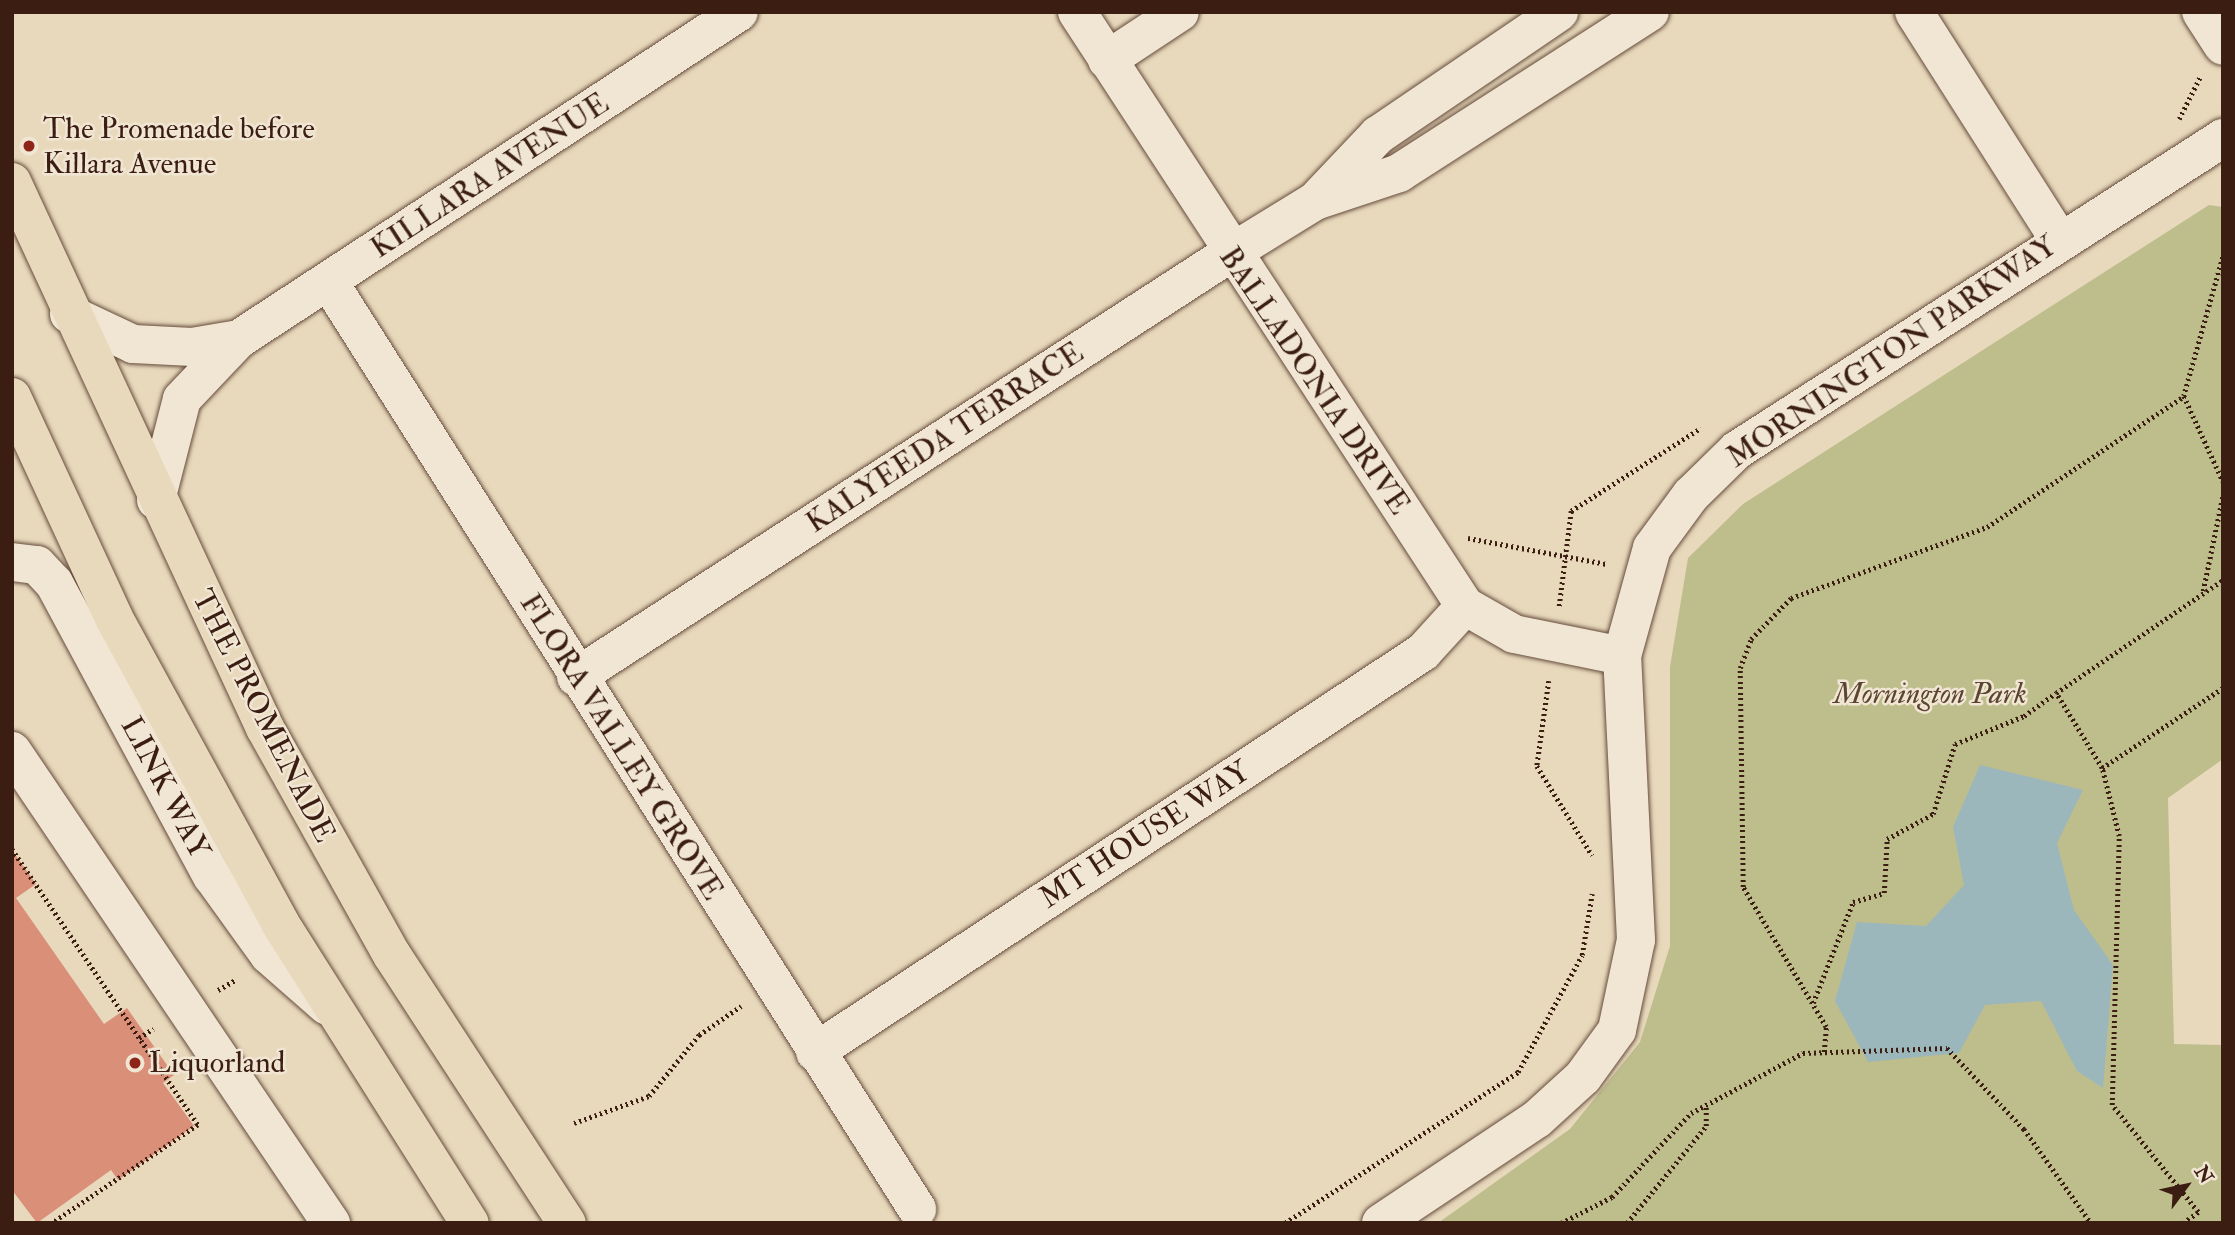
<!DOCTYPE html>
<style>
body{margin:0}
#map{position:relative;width:2235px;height:1235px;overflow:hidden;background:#e8d9bc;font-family:"IM FELL Double Pica",serif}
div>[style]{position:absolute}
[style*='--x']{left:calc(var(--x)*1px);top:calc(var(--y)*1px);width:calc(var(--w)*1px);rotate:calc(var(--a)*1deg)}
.green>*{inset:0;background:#bebd8c}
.water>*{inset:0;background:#9cb7bb}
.building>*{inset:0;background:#da8f79}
.path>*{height:4.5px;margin-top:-2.25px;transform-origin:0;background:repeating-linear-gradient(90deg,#3b1d12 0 2px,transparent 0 5.5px)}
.roads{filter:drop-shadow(0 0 2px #664c3c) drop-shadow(0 0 2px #664c3c)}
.minor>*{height:38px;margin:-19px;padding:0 19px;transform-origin:19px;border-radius:19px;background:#f0e6d3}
.major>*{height:38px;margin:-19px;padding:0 19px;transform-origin:19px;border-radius:19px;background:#e8d9bc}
.dots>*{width:19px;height:19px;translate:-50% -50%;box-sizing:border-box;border:4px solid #f0e6d3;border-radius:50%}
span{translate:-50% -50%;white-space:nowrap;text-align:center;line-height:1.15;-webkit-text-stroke:5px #f0e6d3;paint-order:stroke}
.poi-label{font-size:30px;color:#3b1d12}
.left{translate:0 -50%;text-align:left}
.street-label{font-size:30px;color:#3b1d12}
.park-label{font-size:30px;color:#5c4530;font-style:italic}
.frame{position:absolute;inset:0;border:14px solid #3b1d12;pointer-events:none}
.north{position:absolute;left:2151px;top:1151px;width:70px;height:70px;-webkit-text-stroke:5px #f0e6d3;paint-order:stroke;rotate:57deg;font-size:19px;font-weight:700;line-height:28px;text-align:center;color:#3b1d12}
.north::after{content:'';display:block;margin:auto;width:24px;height:32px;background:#3b1d12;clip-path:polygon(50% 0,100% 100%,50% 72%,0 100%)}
</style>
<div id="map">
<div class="green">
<div style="clip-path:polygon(2209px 205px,2223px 207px,2223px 759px,2168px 798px,2174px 1044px,2223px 1045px,2223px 1223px,1438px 1223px,1570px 1129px,1640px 1042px,1670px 946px,1670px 667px,1688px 558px,1743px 504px)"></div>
</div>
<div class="water">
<div style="clip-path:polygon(1980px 765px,2083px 790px,2057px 843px,2074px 910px,2113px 965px,2103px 1088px,2077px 1071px,2041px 1001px,1985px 1005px,1959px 1053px,1868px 1062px,1835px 1001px,1857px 922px,1926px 926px,1964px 885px,1953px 827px)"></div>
</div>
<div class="building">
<div style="clip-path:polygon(12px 850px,36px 884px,16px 898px,104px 1024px,127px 1008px,174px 1075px,163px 1083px,194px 1126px,118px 1180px,111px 1170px,37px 1223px,12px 1190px)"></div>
</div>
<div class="path">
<div style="--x:2179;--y:119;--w:47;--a:-63.4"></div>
<div style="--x:2223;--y:257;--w:144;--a:105.7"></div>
<div style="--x:2184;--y:396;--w:94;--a:65.4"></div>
<div style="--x:1468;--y:538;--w:141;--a:10.6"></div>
<div style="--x:2203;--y:591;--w:99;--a:-78.3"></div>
<div style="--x:1559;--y:606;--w:96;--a:-82.8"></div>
<div style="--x:1571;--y:511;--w:154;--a:-32.6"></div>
<div style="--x:1549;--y:681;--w:86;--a:98"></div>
<div style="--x:1537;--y:766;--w:105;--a:58.3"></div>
<div style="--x:2102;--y:768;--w:145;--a:-33.5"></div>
<div style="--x:12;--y:849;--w:333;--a:56"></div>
<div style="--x:198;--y:1125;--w:176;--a:146.1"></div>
<div style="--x:218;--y:990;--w:20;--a:-30"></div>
<div style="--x:1813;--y:1003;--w:109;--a:-68.4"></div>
<div style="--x:1853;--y:902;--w:32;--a:-16"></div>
<div style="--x:1884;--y:893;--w:54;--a:-86.8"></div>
<div style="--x:1887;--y:839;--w:52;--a:-28.5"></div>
<div style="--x:1933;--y:814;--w:73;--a:-72.6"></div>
<div style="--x:1955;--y:744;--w:74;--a:-22.1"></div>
<div style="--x:2024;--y:716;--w:39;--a:-36"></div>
<div style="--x:139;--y:1038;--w:17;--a:-33"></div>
<div style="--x:1824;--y:1052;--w:25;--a:-85"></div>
<div style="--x:1826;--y:1027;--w:163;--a:-120.7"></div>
<div style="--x:1743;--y:887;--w:219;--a:-90.8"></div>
<div style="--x:1740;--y:668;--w:31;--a:-69"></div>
<div style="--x:1751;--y:639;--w:57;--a:-45.7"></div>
<div style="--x:1791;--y:598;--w:208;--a:-19.9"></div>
<div style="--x:1987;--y:527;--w:237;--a:-33.6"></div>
<div style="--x:574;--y:1123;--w:80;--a:-19.8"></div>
<div style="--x:649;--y:1096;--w:79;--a:-50.7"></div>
<div style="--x:699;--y:1035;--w:51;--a:-34.6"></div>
<div style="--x:1285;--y:1223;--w:278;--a:-32.9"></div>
<div style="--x:1518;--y:1072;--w:133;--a:-61.3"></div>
<div style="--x:1582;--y:955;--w:62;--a:-80.7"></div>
<div style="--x:1561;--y:1223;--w:57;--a:-27"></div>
<div style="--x:1612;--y:1197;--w:115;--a:-46.8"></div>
<div style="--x:1691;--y:1113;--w:127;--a:-28.2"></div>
<div style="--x:1803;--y:1053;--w:144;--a:-2"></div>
<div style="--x:1947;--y:1048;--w:112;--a:46.5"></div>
<div style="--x:2024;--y:1129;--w:115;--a:54.5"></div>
<div style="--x:1627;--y:1223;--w:125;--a:-50.8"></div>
<div style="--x:1706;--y:1126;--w:21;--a:-90"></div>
<div style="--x:2183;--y:1223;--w:19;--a:-36"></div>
<div style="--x:2198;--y:1212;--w:137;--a:-128.8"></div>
<div style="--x:2112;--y:1105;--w:269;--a:-88.5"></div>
<div style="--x:2119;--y:836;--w:70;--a:-104"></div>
<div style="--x:2102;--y:768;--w:88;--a:-121.5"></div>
<div style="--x:2056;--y:693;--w:202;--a:-34.1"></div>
</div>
<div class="roads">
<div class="minor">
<div style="--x:1077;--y:12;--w:709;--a:56.85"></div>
<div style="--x:1465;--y:606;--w:56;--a:29.7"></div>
<div style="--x:1514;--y:634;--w:110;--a:11.5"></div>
<div style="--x:1914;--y:12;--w:270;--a:57.5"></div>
<div style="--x:2201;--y:12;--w:40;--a:57.1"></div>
<div style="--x:1107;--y:60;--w:87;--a:-33.3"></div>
<div style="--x:1319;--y:197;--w:86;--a:-46.4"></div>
<div style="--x:1378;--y:135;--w:219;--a:-34.2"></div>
<div style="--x:329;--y:282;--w:1098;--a:57.61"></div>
<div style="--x:69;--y:314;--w:71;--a:25.1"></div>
<div style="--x:133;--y:344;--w:59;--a:2.9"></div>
<div style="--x:192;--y:347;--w:48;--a:-9.7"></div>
<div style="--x:156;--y:500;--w:104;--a:-75.6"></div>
<div style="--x:182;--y:399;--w:83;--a:-46.5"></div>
<div style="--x:239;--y:339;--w:597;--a:-33.18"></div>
<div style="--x:12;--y:562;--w:25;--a:7"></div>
<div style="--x:37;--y:565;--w:25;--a:47"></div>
<div style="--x:54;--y:583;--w:333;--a:61.7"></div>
<div style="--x:212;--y:876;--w:97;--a:54.2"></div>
<div style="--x:269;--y:955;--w:77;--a:41.3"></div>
<div style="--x:576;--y:677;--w:778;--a:-32.93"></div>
<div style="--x:1229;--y:254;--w:101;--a:-31.6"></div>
<div style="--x:1315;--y:201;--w:89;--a:-18.4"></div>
<div style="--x:1399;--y:173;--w:298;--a:-32.7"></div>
<div style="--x:12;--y:751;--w:570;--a:55.95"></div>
<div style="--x:815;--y:1052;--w:728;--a:-33.34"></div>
<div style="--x:1423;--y:652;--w:62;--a:-47.6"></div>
<div style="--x:1381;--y:1223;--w:187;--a:-33.7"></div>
<div style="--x:1537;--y:1119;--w:62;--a:-42.4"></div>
<div style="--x:1583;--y:1077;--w:58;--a:-54.1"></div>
<div style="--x:1617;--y:1030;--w:92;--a:-78.1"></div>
<div style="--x:1636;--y:940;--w:284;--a:-92.8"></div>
<div style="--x:1622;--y:656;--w:112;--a:-74.5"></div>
<div style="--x:1652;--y:548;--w:66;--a:-53.7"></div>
<div style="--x:1691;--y:495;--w:64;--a:-44.4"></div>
<div style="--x:1737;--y:450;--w:578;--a:-32.7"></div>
</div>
<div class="major">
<div style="--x:12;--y:182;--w:602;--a:65.14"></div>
<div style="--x:265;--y:728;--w:260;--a:60.8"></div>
<div style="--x:392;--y:955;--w:320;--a:56.9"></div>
<div style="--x:12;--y:397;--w:243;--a:65.2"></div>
<div style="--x:114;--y:618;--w:347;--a:61.4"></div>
<div style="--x:280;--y:923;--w:355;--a:57.7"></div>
</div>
</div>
<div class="dots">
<div style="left:29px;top:146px;background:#8f2418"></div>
<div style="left:135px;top:1063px;background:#8f2418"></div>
</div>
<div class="poi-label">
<span class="left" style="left:43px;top:146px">The Promenade before<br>Killara Avenue</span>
<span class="left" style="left:149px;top:1063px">Liquorland</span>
</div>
<div class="street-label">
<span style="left:490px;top:176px;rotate:-33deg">KILLARA AVENUE</span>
<span style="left:1892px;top:352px;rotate:-34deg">MORNINGTON PARKWAY</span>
<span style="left:1314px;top:381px;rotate:56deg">BALLADONIA DRIVE</span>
<span style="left:945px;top:438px;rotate:-33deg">KALYEEDA TERRACE</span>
<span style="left:263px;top:716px;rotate:63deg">THE PROMENADE</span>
<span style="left:621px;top:747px;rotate:58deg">FLORA VALLEY GROVE</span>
<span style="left:165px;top:788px;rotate:62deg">LINK WAY</span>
<span style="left:1145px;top:835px;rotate:-33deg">MT HOUSE WAY</span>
</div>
<div class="park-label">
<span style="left:1930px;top:694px">Mornington Park</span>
</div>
<div class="frame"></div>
<div class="north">N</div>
</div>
